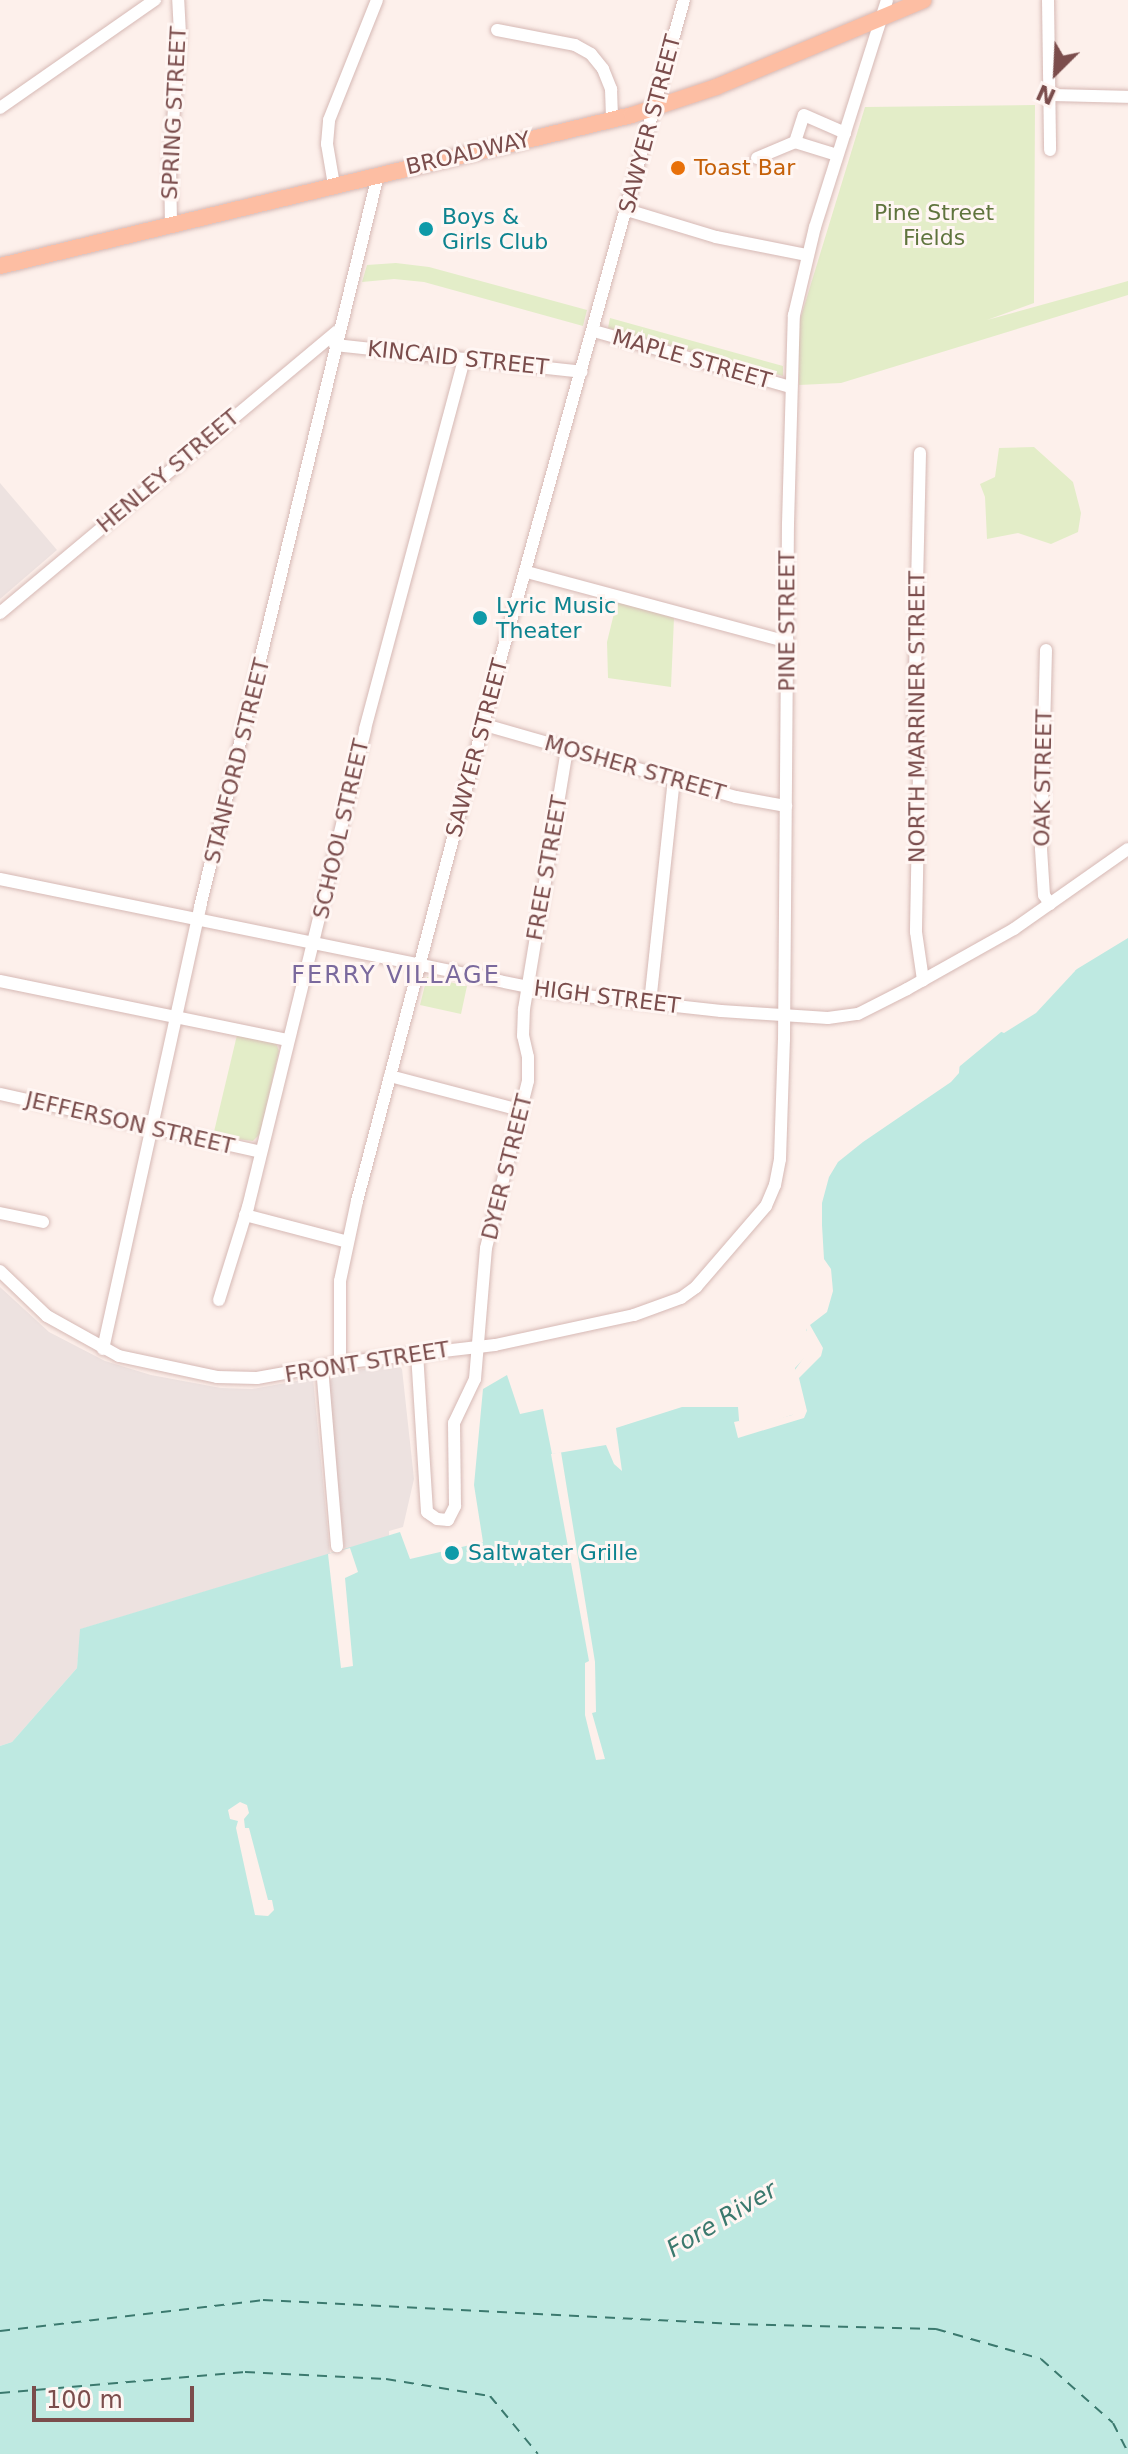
<!DOCTYPE html>
<style>
body{margin:0}
#map{position:relative;width:1128px;height:2454px;overflow:hidden;background:#fdf0eb;font-family:"DejaVu Sans",sans-serif}
div>[style]{position:absolute}
[style*='--x']{left:calc(var(--x)*1px);top:calc(var(--y)*1px);width:calc(var(--w)*1px);rotate:calc(var(--a)*1deg)}
.industrial>*{inset:0;background:#ede2e0}
.green>*{inset:0;background:#e3edc8}
.water>*{inset:0;background:#bee9e1}
.pier>*{inset:0;background:#fdf0eb}
.ferry>*{height:2px;margin-top:-1px;transform-origin:0;background:repeating-linear-gradient(90deg,#3b796e 0 10px,transparent 0 18px)}
.roads{filter:drop-shadow(0 0 2px #d6b9b5) drop-shadow(0 0 2px #d6b9b5)}
.minor>*{height:12px;margin:-6px;padding:0 6px;transform-origin:6px;border-radius:6px;background:#fff}
.major>*{height:16px;margin:-8px;padding:0 8px;transform-origin:8px;border-radius:8px;background:#fdbea3}
.dots>*{width:22px;height:22px;translate:-50% -50%;box-sizing:border-box;border:4px solid #fff6f3;border-radius:50%}
span{translate:-50% -50%;white-space:nowrap;text-align:center;line-height:1.15;-webkit-text-stroke:6px #fff6f3;paint-order:stroke}
.street-label{font-size:22px;color:#7b4d4c}
.food-label{font-size:22px;color:#c56008}
.left{translate:0 -50%;text-align:left}
.park-label{font-size:22px;color:#5f743d}
.culture-label{font-size:22px;color:#0d838f}
.neighbourhood-label{font-size:24px;color:#7a699d;letter-spacing:2px}
.water-label{font-size:24px;color:#3b796e;font-style:italic}
.north{position:absolute;left:1016px;top:32px;width:80px;height:80px;-webkit-text-stroke:6px #fff6f3;paint-order:stroke;rotate:204deg;font-size:22px;font-weight:700;line-height:32px;text-align:center;color:#7b4d4c}
.north::after{content:'';display:block;margin:auto;width:28px;height:36px;background:#7b4d4c;clip-path:polygon(50% 0,100% 100%,50% 72%,0 100%)}
.scale{position:absolute;left:32px;top:2386px;width:162px;height:36px;box-sizing:border-box;border:4px solid #7b4d4c;border-top:0;padding-left:10px;font-size:24px;line-height:28px;white-space:nowrap;color:#7b4d4c;-webkit-text-stroke:6px #fff6f3;paint-order:stroke}
</style>
<div id="map">
<div class="industrial">
<div style="clip-path:polygon(0 483px,57px 550px,0 599px)"></div>
<div style="clip-path:polygon(0 1287px,49px 1332px,105px 1361px,151px 1375px,221px 1388px,252px 1389px,313px 1378px,330px 1554px,81px 1629px,77px 1668px,12px 1742px,0 1746px)"></div>
<div style="clip-path:polygon(396px 1363px,402px 1369px,414px 1479px,403px 1527px,389px 1531px,389px 1536px,350px 1548px,346px 1566px,328px 1383px,336px 1374px)"></div>
</div>
<div class="green">
<div style="clip-path:polygon(1035px 105px,1034px 303px,987px 320px,1128px 281px,1128px 295px,841px 383px,799px 385px,799px 323px,865px 107px)"></div>
<div style="clip-path:polygon(396px 263px,429px 267px,587px 310px,583px 326px,424px 282px,394px 279px,362px 282px,367px 265px)"></div>
<div style="clip-path:polygon(610px 318px,783px 366px,783px 376px,608px 328px)"></div>
<div style="clip-path:polygon(1034px 447px,1073px 482px,1081px 513px,1078px 532px,1051px 544px,1018px 533px,987px 539px,985px 497px,980px 484px,995px 477px,999px 448px)"></div>
<div style="clip-path:polygon(617px 601px,674px 618px,671px 687px,608px 678px,607px 642px)"></div>
<div style="clip-path:polygon(427px 977px,467px 986px,461px 1014px,420px 1005px)"></div>
<div style="clip-path:polygon(237px 1035px,276px 1043px,279px 1051px,260px 1134px,253px 1141px,213px 1136px)"></div>
</div>
<div class="water">
<div style="clip-path:polygon(1128px 938px,1128px 2454px,0 2454px,0 1746px,12px 1742px,77px 1668px,80px 1629px,400px 1532px,410px 1559px,483px 1542px,474px 1485px,483px 1389px,507px 1375px,520px 1414px,543px 1409px,552px 1454px,606px 1445px,614px 1464px,622px 1471px,616px 1428px,682px 1407px,738px 1407px,740px 1432px,801px 1412px,795px 1368px,810px 1352px,814px 1342px,806px 1330px,823px 1298px,819px 1195px,833px 1161px,907px 1110px,1077px 969px)"></div>
</div>
<div class="pier">
<div style="clip-path:polygon(1073px 967px,1075px 971px,1036px 1013px,1004px 1033px,999px 1031px)"></div>
<div style="clip-path:polygon(960px 1061px,959px 1073px,951px 1082px,863px 1142px,838px 1162px,829px 1177px,822px 1203px,822px 1225px,824px 1259px,831px 1269px,833px 1291px,827px 1312px,810px 1325px,823px 1348px,821px 1356px,799px 1378px,807px 1411px,804px 1418px,738px 1438px,734px 1422px,739px 1421px,743px 1428px,792px 1415px,797px 1410px,792px 1374px,810px 1349px,804px 1316px,820px 1298px,815px 1195px,822px 1170px,831px 1158px,905px 1107px)"></div>
<div style="clip-path:polygon(561px 1452px,595px 1662px,596px 1712px,592px 1713px,605px 1759px,596px 1760px,585px 1715px,585px 1663px,589px 1661px,551px 1454px)"></div>
<div style="clip-path:polygon(350px 1548px,358px 1572px,345px 1578px,353px 1666px,341px 1668px,328px 1554px)"></div>
<div style="clip-path:polygon(240px 1802px,247px 1805px,249px 1813px,244px 1819px,245px 1828px,249px 1828px,268px 1900px,272px 1900px,274px 1910px,268px 1916px,255px 1915px,236px 1828px,238px 1821px,230px 1819px,228px 1810px)"></div>
</div>
<div class="ferry">
<div style="--x:0;--y:2331;--w:265;--a:-6.7"></div>
<div style="--x:263;--y:2300;--w:468;--a:2.9"></div>
<div style="--x:730;--y:2324;--w:206;--a:1.4"></div>
<div style="--x:936;--y:2329;--w:109;--a:15.9"></div>
<div style="--x:1041;--y:2359;--w:96;--a:41.6"></div>
<div style="--x:1113;--y:2423;--w:34;--a:63"></div>
<div style="--x:0;--y:2393;--w:246;--a:-4.9"></div>
<div style="--x:245;--y:2372;--w:141;--a:2.8"></div>
<div style="--x:386;--y:2379;--w:105;--a:9.3"></div>
<div style="--x:490;--y:2396;--w:75;--a:50.4"></div>
</div>
<div class="roads">
<div class="minor">
<div style="--x:1048;--y:0;--w:150;--a:89.2"></div>
<div style="--x:497;--y:30;--w:79;--a:10.9"></div>
<div style="--x:575;--y:45;--w:18;--a:29"></div>
<div style="--x:591;--y:54;--w:19;--a:51"></div>
<div style="--x:603;--y:69;--w:22;--a:68"></div>
<div style="--x:611;--y:89;--w:30;--a:88"></div>
<div style="--x:1048;--y:95;--w:80;--a:1.4"></div>
<div style="--x:0;--y:108;--w:189;--a:-34.9"></div>
<div style="--x:795;--y:142;--w:28;--a:-72"></div>
<div style="--x:804;--y:115;--w:45;--a:23.7"></div>
<div style="--x:757;--y:158;--w:41;--a:-22.8"></div>
<div style="--x:795;--y:142;--w:44;--a:17.2"></div>
<div style="--x:334;--y:185;--w:42;--a:-99.7"></div>
<div style="--x:327;--y:144;--w:24;--a:-85"></div>
<div style="--x:329;--y:120;--w:129;--a:-68.2"></div>
<div style="--x:627;--y:210;--w:93;--a:16.9"></div>
<div style="--x:716;--y:237;--w:93;--a:11.2"></div>
<div style="--x:171;--y:225;--w:66;--a:-90.9"></div>
<div style="--x:170;--y:159;--w:125;--a:-85.4"></div>
<div style="--x:180;--y:34;--w:34;--a:-93"></div>
<div style="--x:594;--y:331;--w:205;--a:15.9"></div>
<div style="--x:335;--y:345;--w:248;--a:6.2"></div>
<div style="--x:920;--y:453;--w:261;--a:91.3"></div>
<div style="--x:914;--y:714;--w:59;--a:85.2"></div>
<div style="--x:919;--y:773;--w:159;--a:91.1"></div>
<div style="--x:916;--y:932;--w:49;--a:81.7"></div>
<div style="--x:527;--y:572;--w:270;--a:15"></div>
<div style="--x:0;--y:613;--w:439;--a:-39.9"></div>
<div style="--x:1046;--y:650;--w:199;--a:91.4"></div>
<div style="--x:1041;--y:849;--w:46;--a:86.3"></div>
<div style="--x:1044;--y:895;--w:11;--a:56"></div>
<div style="--x:485;--y:725;--w:261;--a:16"></div>
<div style="--x:736;--y:797;--w:51;--a:10.2"></div>
<div style="--x:0;--y:879;--w:570;--a:11.55"></div>
<div style="--x:558;--y:993;--w:164;--a:6.3"></div>
<div style="--x:721;--y:1011;--w:107;--a:3.7"></div>
<div style="--x:828;--y:1018;--w:30;--a:-8"></div>
<div style="--x:858;--y:1014;--w:55;--a:-27"></div>
<div style="--x:907;--y:989;--w:123;--a:-29.3"></div>
<div style="--x:1014;--y:929;--w:139;--a:-35.1"></div>
<div style="--x:0;--y:981;--w:294;--a:11.6"></div>
<div style="--x:650;--y:1003;--w:225;--a:-83.9"></div>
<div style="--x:390;--y:1076;--w:134;--a:14.7"></div>
<div style="--x:0;--y:1094;--w:267;--a:12.5"></div>
<div style="--x:0;--y:1213;--w:44;--a:11.8"></div>
<div style="--x:245;--y:1215;--w:106;--a:14.7"></div>
<div style="--x:0;--y:1271;--w:65;--a:43.8"></div>
<div style="--x:47;--y:1316;--w:82;--a:29.1"></div>
<div style="--x:119;--y:1356;--w:100;--a:12.1"></div>
<div style="--x:217;--y:1377;--w:40;--a:1.4"></div>
<div style="--x:257;--y:1378;--w:84;--a:-10.2"></div>
<div style="--x:340;--y:1363;--w:156;--a:-6.6"></div>
<div style="--x:495;--y:1345;--w:142;--a:-12.2"></div>
<div style="--x:634;--y:1315;--w:50;--a:-19.9"></div>
<div style="--x:681;--y:1298;--w:19;--a:-36"></div>
<div style="--x:696;--y:1287;--w:107;--a:-49.2"></div>
<div style="--x:766;--y:1206;--w:23;--a:-67"></div>
<div style="--x:775;--y:1185;--w:26;--a:-79"></div>
<div style="--x:780;--y:1159;--w:119;--a:-88.1"></div>
<div style="--x:784;--y:1040;--w:516;--a:-89.56"></div>
<div style="--x:788;--y:524;--w:209;--a:-88.4"></div>
<div style="--x:794;--y:315;--w:90;--a:-76.6"></div>
<div style="--x:815;--y:227;--w:238;--a:-72.4"></div>
<div style="--x:219;--y:1300;--w:97;--a:-72.7"></div>
<div style="--x:248;--y:1207;--w:492;--a:-76.2"></div>
<div style="--x:365;--y:729;--w:383;--a:-75"></div>
<div style="--x:103;--y:1349;--w:453;--a:-77.6"></div>
<div style="--x:200;--y:907;--w:753;--a:-76.33"></div>
<div style="--x:417;--y:1353;--w:159;--a:86.4"></div>
<div style="--x:427;--y:1512;--w:12;--a:35"></div>
<div style="--x:437;--y:1519;--w:11;--a:5"></div>
<div style="--x:448;--y:1520;--w:16;--a:-63"></div>
<div style="--x:455;--y:1506;--w:83;--a:-90.7"></div>
<div style="--x:454;--y:1423;--w:49;--a:-64.5"></div>
<div style="--x:475;--y:1379;--w:131;--a:-85.2"></div>
<div style="--x:486;--y:1248;--w:172;--a:-75.9"></div>
<div style="--x:528;--y:1081;--w:24;--a:-90"></div>
<div style="--x:528;--y:1057;--w:22;--a:-103"></div>
<div style="--x:523;--y:1036;--w:27;--a:-88"></div>
<div style="--x:524;--y:1009;--w:264;--a:-80.6"></div>
<div style="--x:340;--y:1363;--w:82;--a:-90"></div>
<div style="--x:340;--y:1281;--w:82;--a:-78"></div>
<div style="--x:357;--y:1201;--w:563;--a:-75.17"></div>
<div style="--x:501;--y:657;--w:682;--a:-74.44"></div>
<div style="--x:322;--y:1367;--w:180;--a:85.2"></div>
</div>
<div class="major">
<div style="--x:0;--y:266;--w:650;--a:-13.44"></div>
<div style="--x:632;--y:115;--w:89;--a:-18.4"></div>
<div style="--x:716;--y:87;--w:225;--a:-22.7"></div>
</div>
</div>
<div class="dots">
<div style="left:678px;top:168px;background:#e8710a"></div>
<div style="left:426px;top:229px;background:#0f9aa8"></div>
<div style="left:480px;top:618px;background:#0f9aa8"></div>
<div style="left:452px;top:1553px;background:#0f9aa8"></div>
</div>
<div class="street-label">
<span style="left:174px;top:113px;rotate:-87deg">SPRING STREET</span>
<span style="left:650px;top:124px;rotate:-75deg">SAWYER STREET</span>
<span style="left:468px;top:153px;rotate:-13deg">BROADWAY</span>
<span style="left:458px;top:358px;rotate:6deg">KINCAID STREET</span>
<span style="left:692px;top:359px;rotate:16deg">MAPLE STREET</span>
<span style="left:168px;top:471px;rotate:-40deg">HENLEY STREET</span>
<span style="left:787px;top:621px;rotate:-90deg">PINE STREET</span>
<span style="left:917px;top:717px;rotate:-90deg">NORTH MARRINER STREET</span>
<span style="left:477px;top:748px;rotate:-75deg">SAWYER STREET</span>
<span style="left:237px;top:761px;rotate:-76deg">STANFORD STREET</span>
<span style="left:635px;top:768px;rotate:16deg">MOSHER STREET</span>
<span style="left:1043px;top:778px;rotate:-89deg">OAK STREET</span>
<span style="left:341px;top:829px;rotate:-77deg">SCHOOL STREET</span>
<span style="left:547px;top:868px;rotate:-80deg">FREE STREET</span>
<span style="left:607px;top:997px;rotate:7deg">HIGH STREET</span>
<span style="left:130px;top:1123px;rotate:13deg">JEFFERSON STREET</span>
<span style="left:507px;top:1167px;rotate:-76deg">DYER STREET</span>
<span style="left:367px;top:1362px;rotate:-9deg">FRONT STREET</span>
</div>
<div class="food-label">
<span class="left" style="left:694px;top:168px">Toast Bar</span>
</div>
<div class="park-label">
<span style="left:934px;top:225px">Pine Street<br>Fields</span>
</div>
<div class="culture-label">
<span class="left" style="left:442px;top:229px">Boys &amp;<br>Girls Club</span>
<span class="left" style="left:496px;top:618px">Lyric Music<br>Theater</span>
<span class="left" style="left:468px;top:1553px">Saltwater Grille</span>
</div>
<div class="neighbourhood-label">
<span style="left:396px;top:976px">FERRY VILLAGE</span>
</div>
<div class="water-label">
<span style="left:722px;top:2220px;rotate:-31deg">Fore River</span>
</div>
<div class="north">N</div>
<div class="scale">100 m</div>
</div>
